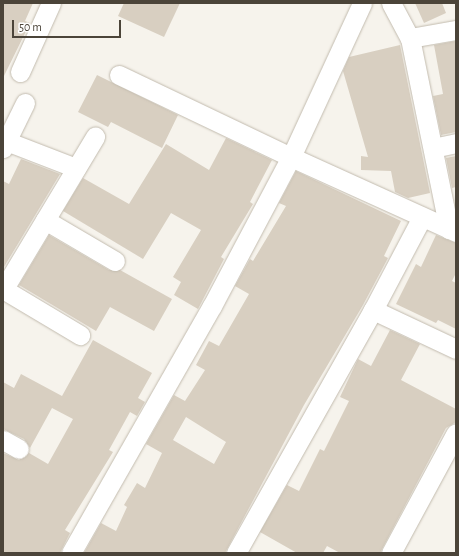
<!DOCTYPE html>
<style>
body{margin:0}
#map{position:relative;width:459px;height:556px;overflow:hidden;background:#f6f3ec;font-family:"Alegreya Sans",sans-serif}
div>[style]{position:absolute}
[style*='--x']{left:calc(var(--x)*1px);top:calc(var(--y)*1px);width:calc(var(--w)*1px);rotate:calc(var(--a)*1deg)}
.building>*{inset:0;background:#d8cfc1}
.roads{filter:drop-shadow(0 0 1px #c2bbae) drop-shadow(0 0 1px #c2bbae)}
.minor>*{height:19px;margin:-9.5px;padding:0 9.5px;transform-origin:9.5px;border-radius:9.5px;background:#fff}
span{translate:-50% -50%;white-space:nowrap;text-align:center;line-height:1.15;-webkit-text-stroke:3px #fff;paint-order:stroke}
.frame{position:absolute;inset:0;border:4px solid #4b4439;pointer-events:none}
.scale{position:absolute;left:12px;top:20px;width:109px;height:18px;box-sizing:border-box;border:2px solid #4b4439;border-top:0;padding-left:5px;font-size:12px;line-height:14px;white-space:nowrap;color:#4b4439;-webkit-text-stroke:3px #fff;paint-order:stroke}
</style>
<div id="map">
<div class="building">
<div style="clip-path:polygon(3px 3px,33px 3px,25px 21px,30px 23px,3px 78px)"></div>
<div style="clip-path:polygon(124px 3px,180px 3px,164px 37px,118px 16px)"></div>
<div style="clip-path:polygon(415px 3px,442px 3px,446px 13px,424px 23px)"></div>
<div style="clip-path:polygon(456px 41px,456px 132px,441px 135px,433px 96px,443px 94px,434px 45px)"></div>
<div style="clip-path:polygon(400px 45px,430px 193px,408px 198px,395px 192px,391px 171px,361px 170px,361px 156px,368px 157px,343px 71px,349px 57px)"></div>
<div style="clip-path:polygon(97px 75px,178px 115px,162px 148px,111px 122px,108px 127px,78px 112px)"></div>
<div style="clip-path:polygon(226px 138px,272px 160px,250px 202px,253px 204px,221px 257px,224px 259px,198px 309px,174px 295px,181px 282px,173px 277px,201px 230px,171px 213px,143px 259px,63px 211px,83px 178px,129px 204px,166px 144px,209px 170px)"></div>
<div style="clip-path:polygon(456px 156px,456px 187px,452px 188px,446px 158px)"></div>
<div style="clip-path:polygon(21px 159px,60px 174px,4px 267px,3px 181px,9px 184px)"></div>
<div style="clip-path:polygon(evenodd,296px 171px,401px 221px,384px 256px,388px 258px,363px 305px,304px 405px,225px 553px,84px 553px,101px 523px,116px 531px,127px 507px,124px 505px,137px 483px,145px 488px,162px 453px,146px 444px,174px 395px,185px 401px,205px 370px,196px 365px,209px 341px,219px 346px,249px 294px,235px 286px,250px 259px,253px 261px,286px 206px,279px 203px,296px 171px,186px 417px,226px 442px,214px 464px,173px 440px,186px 417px)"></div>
<div style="clip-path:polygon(49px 235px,109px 270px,120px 270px,172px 299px,154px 331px,110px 307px,96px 331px,19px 285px)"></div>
<div style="clip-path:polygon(436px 235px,456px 243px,456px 273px,452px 281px,456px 283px,456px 329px,438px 320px,436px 323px,396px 304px,416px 264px,421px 267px)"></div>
<div style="clip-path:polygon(390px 330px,420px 344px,401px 380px,456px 409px,456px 422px,446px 428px,380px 553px,340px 553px,327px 546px,323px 553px,297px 553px,260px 532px,287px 485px,299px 491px,320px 449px,324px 451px,349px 401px,340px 397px,358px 359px,371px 366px)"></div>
<div style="clip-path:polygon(93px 340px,152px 373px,138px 398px,145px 402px,137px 416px,130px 412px,109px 450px,113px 452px,65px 530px,70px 533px,60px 553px,3px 553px,3px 453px,19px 460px,29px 453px,48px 464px,73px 419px,52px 408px,30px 448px,24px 439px,3px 429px,3px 382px,14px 388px,21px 374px,62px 396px)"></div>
</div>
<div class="roads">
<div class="minor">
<div style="--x:391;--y:3;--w:40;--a:62"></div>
<div style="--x:410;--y:38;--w:195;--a:78.5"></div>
<div style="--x:410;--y:38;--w:47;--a:-9.9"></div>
<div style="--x:20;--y:72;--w:76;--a:-65.8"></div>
<div style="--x:119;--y:75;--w:191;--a:25.5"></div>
<div style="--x:291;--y:157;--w:181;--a:24.4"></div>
<div style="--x:6;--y:141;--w:75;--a:21.1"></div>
<div style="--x:3;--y:148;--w:50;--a:-63.9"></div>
<div style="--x:433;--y:148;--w:24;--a:-12"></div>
<div style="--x:45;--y:220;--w:81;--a:30.4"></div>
<div style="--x:3;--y:289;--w:90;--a:30.9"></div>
<div style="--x:3;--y:290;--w:179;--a:-59"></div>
<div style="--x:373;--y:310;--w:92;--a:25.2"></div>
<div style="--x:3;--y:440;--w:18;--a:29"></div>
<div style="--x:71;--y:553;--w:284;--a:-60.3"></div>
<div style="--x:212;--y:306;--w:169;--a:-62.1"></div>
<div style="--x:291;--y:157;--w:170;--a:-65.2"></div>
<div style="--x:236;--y:553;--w:279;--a:-60.6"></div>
<div style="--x:373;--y:310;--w:105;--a:-62.2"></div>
<div style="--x:391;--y:553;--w:136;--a:-61.6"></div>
</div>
</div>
<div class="frame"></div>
<div class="scale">50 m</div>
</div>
